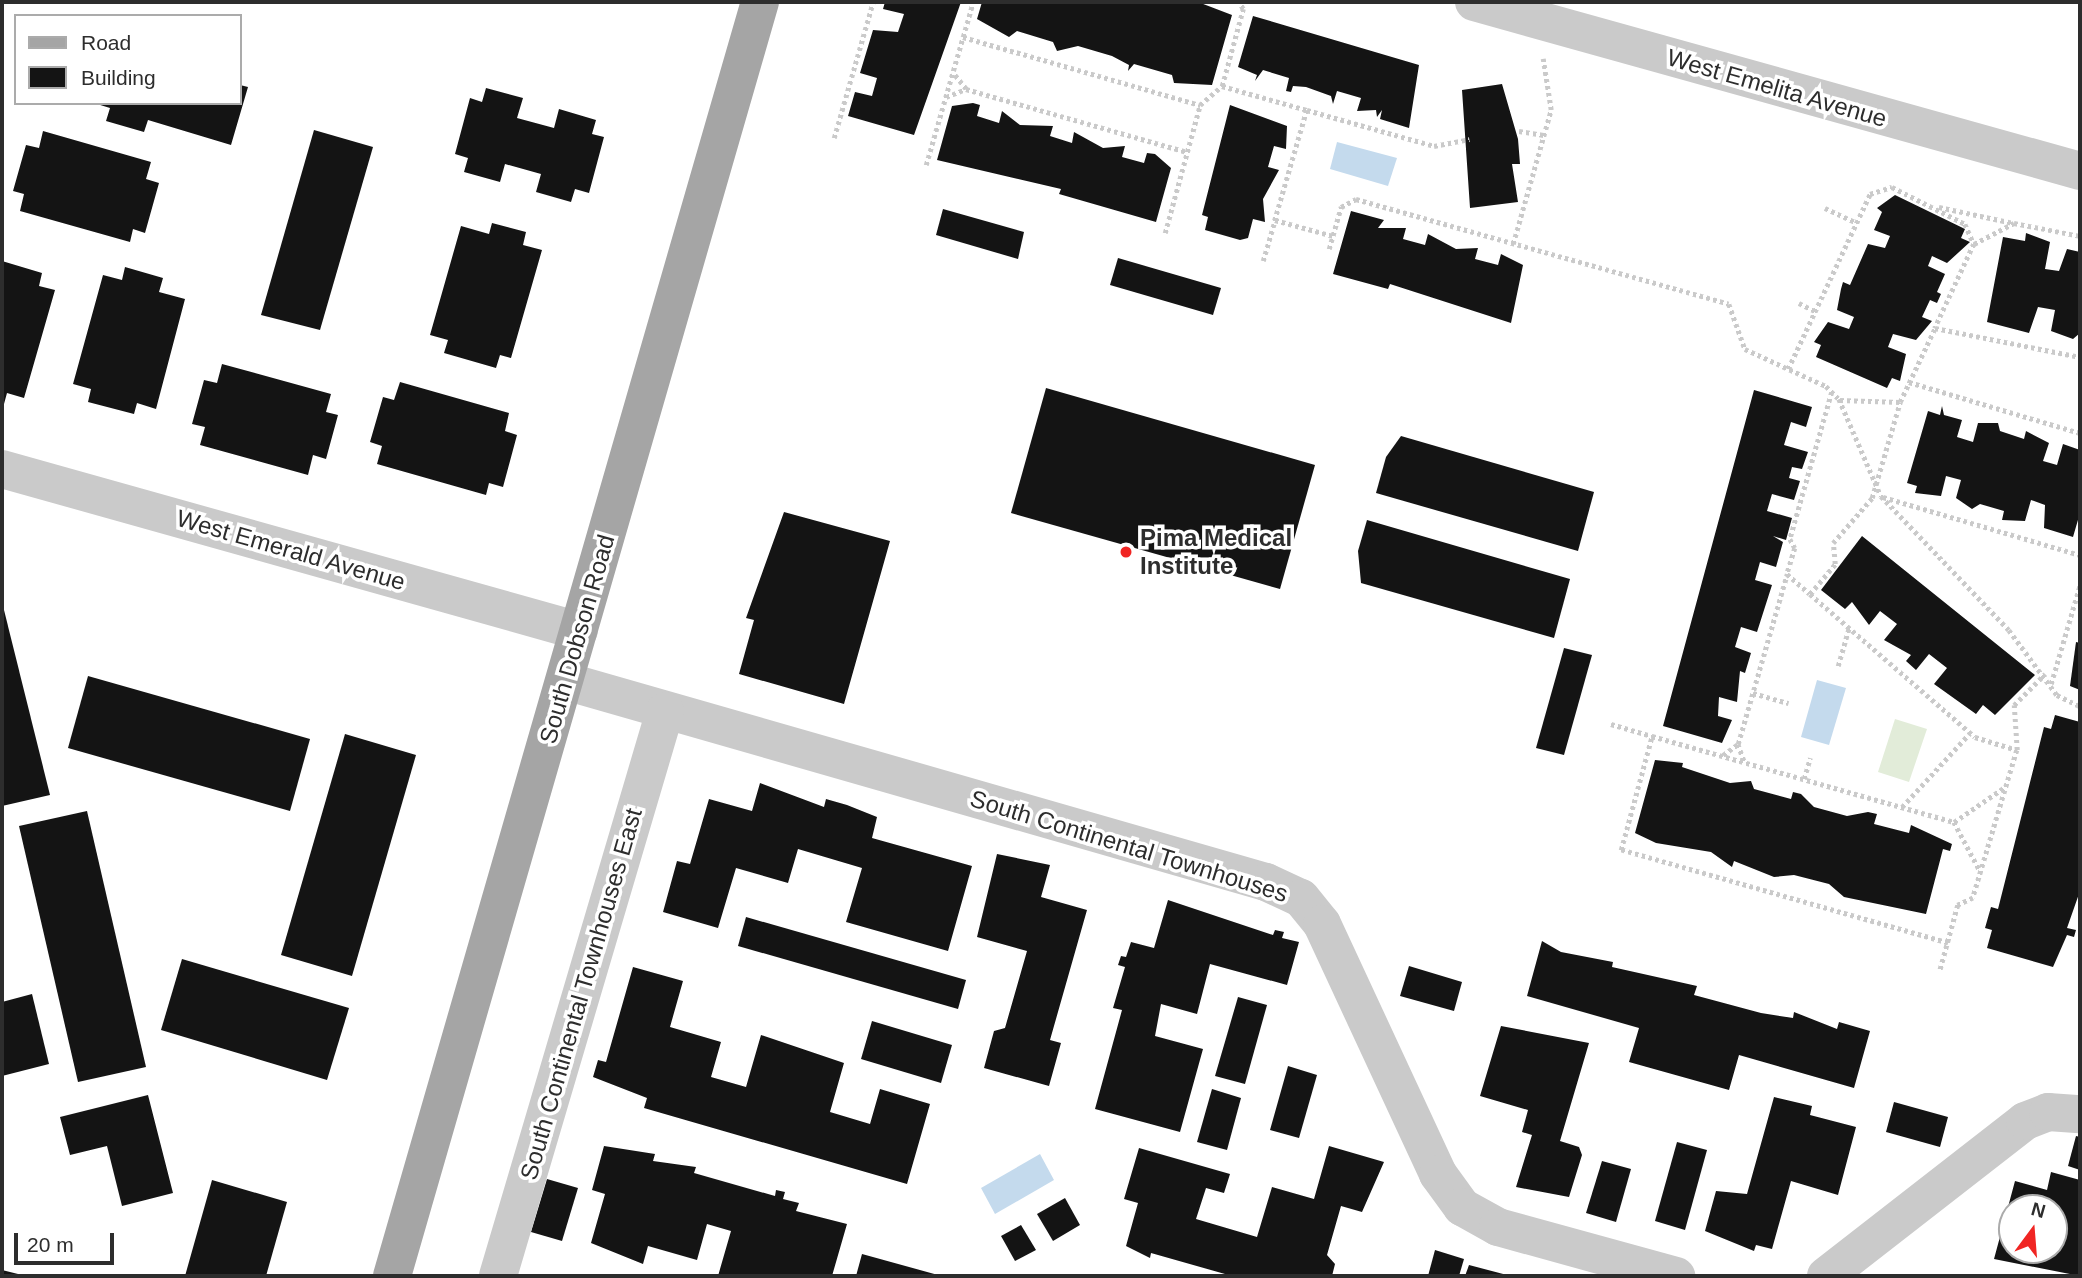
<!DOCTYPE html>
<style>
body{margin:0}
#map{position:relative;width:2082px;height:1278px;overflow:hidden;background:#fff;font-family:Arial,sans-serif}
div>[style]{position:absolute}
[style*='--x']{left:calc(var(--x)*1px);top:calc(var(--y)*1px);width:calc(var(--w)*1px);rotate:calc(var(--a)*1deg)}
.green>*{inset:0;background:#e2ecd9}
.water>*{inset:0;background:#c4daed}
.building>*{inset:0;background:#141414}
.path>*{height:4.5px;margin-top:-2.25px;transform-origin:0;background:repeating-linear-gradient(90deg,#cacaca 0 3.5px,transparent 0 7px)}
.minor>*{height:38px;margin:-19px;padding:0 19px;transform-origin:19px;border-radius:19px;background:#cacaca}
.major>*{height:38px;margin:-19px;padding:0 19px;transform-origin:19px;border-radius:19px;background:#a5a5a5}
.dots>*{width:19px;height:19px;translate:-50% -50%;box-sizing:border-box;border:4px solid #fff;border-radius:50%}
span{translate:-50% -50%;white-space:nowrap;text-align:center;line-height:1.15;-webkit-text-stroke:7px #fff;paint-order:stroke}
.street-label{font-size:24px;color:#2d2d2d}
.poi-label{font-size:24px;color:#2d2d2d;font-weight:700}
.left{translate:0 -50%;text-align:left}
.frame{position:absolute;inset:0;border:4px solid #2d2d2d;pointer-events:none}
.legend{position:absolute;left:14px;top:14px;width:228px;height:91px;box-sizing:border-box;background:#fff;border:2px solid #ababab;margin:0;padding:9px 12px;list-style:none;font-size:21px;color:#2d2d2d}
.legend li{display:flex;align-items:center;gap:14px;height:35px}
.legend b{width:35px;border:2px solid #ababab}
.north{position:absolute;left:1998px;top:1194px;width:70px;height:70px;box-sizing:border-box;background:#fff;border:2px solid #ababab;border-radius:50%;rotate:16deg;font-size:19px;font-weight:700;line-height:28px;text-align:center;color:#2d2d2d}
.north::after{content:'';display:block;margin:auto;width:24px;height:32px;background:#f02523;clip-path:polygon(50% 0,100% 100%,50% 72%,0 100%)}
.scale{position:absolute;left:14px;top:1233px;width:100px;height:32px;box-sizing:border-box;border:4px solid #2d2d2d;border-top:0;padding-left:9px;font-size:21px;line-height:24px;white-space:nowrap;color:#2d2d2d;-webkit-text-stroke:5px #fff;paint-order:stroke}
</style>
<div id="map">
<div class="green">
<div style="clip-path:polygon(1895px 719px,1927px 729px,1909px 782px,1878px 772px)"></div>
</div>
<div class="water">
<div style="clip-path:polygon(1337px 142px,1397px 158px,1388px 186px,1330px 169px)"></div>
<div style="clip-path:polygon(1817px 680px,1846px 688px,1829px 745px,1801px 737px)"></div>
<div style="clip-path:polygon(1040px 1154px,1054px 1180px,995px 1214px,981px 1188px)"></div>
</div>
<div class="building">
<div style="clip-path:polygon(885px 2px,961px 2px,914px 135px,848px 116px,855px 92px,872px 96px,877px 78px,860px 73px,873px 30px,898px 32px,904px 14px,883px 9px)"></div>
<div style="clip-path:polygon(982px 2px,1198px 2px,1232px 15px,1212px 85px,1174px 83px,1172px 75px,1134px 64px,1128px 71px,1129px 65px,1112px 56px,1078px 46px,1057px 51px,1053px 42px,1017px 31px,1009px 37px,977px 19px)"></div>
<div style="clip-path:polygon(1253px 16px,1419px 65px,1409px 128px,1380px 119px,1382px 110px,1377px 117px,1376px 110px,1357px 111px,1361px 98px,1337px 91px,1333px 104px,1331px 96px,1306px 87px,1293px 86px,1291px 92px,1286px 91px,1289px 78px,1263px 70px,1255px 81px,1257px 75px,1238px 67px)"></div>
<div style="clip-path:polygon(1502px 84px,1518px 139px,1520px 164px,1512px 164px,1518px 202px,1470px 208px,1462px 90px)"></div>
<div style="clip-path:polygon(240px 85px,248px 87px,231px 145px,148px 120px,144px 132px,106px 121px,110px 108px,97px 104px,240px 103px)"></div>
<div style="clip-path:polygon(486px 88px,523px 98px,517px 118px,554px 128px,559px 109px,596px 120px,592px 134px,604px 137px,589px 193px,575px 189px,571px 202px,536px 192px,541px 174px,505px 164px,500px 182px,464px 172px,468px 158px,455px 154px,470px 98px,482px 102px)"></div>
<div style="clip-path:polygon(973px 103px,980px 105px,977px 116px,999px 123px,1002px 111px,1020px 125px,1053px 126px,1050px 136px,1072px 143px,1074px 132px,1103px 148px,1125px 146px,1122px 157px,1144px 163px,1147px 153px,1155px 154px,1171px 168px,1156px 222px,1059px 194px,1061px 189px,937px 160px,952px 106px)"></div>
<div style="clip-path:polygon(1230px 105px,1287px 126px,1286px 149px,1274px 146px,1268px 167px,1279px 170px,1263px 199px,1265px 222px,1253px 219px,1248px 238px,1240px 240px,1205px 230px,1208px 217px,1202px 215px)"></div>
<div style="clip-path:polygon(314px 130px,373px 147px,320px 330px,261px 315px)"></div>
<div style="clip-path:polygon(43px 131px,151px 162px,146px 179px,159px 183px,145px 233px,133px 229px,130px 242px,20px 211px,24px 194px,13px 191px,26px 145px,39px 148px)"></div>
<div style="clip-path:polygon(1895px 195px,1965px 229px,1961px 238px,1970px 242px,1947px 263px,1932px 256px,1928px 266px,1945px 274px,1937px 292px,1941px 294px,1937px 303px,1930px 300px,1922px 317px,1932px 321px,1916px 340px,1893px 334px,1888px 347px,1906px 354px,1900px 381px,1892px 378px,1887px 388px,1816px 357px,1821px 345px,1814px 342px,1828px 322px,1849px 329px,1854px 317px,1837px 310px,1841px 289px,1843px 282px,1850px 285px,1868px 244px,1885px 248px,1890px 236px,1874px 230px,1882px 212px,1877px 208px)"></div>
<div style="clip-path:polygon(943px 209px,1024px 232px,1018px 259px,936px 235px)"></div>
<div style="clip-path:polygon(1351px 211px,1384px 220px,1378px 228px,1406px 228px,1403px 239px,1425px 245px,1428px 234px,1456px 249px,1478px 248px,1475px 259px,1498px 265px,1501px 254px,1523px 265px,1511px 323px,1390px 284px,1388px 289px,1333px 274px)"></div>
<div style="clip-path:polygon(492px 223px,526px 232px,523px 245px,542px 250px,511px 358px,500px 355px,496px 368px,444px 353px,448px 340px,430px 335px,461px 226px,489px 234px)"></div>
<div style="clip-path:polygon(2026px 233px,2050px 242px,2045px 269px,2059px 271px,2067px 249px,2080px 252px,2080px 333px,2073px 339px,2051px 331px,2055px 310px,2038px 307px,2029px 333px,1987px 322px,2003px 237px,2025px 241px)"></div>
<div style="clip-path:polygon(1118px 258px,1221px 288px,1213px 315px,1110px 285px)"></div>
<div style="clip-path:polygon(2px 261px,42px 273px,39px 286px,55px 290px,24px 398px,7px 393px,4px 404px)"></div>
<div style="clip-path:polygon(125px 267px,163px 278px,159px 292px,185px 299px,156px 409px,137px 403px,134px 414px,88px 402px,91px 389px,73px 384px,103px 275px,122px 280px)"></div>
<div style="clip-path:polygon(222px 364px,331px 394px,326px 412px,338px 415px,326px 459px,313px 455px,308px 475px,200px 445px,205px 427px,192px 424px,204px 380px,217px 383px)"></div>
<div style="clip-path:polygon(400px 382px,509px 413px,505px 431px,517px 435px,503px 487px,489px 483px,486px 495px,377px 464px,382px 446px,370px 442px,383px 397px,394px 400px)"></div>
<div style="clip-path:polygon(1046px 388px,1315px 465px,1280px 589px,1011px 513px)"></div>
<div style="clip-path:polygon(1754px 390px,1812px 407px,1806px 427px,1791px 422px,1784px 445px,1808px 452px,1802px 469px,1792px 467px,1789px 478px,1800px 481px,1794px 500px,1772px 494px,1767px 511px,1792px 518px,1786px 540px,1773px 536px,1783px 542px,1776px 567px,1760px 562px,1755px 580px,1772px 585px,1757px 632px,1741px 627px,1735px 647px,1751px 653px,1745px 673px,1740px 671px,1737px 702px,1719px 697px,1718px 716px,1732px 720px,1722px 743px,1663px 726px)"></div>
<div style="clip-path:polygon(1942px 406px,1944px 415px,1962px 420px,1957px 437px,1973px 442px,1978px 423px,1998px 423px,2000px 431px,2024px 439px,2026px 431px,2049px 443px,2043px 461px,2057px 465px,2063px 444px,2080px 450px,2080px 513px,2073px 537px,2044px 528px,2045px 505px,2031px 500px,2025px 521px,2002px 520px,2004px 511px,1980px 504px,1972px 509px,1956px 498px,1961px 480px,1946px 476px,1941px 496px,1915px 493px,1917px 486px,1907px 483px,1928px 411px,1940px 415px)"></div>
<div style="clip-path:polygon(1401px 436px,1594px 492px,1578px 551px,1376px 493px,1386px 457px)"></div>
<div style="clip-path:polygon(784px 512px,890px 541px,844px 704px,739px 674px,754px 620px,746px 618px)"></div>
<div style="clip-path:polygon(1367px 520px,1570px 579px,1554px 638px,1361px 583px,1358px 551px)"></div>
<div style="clip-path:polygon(1862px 536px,2035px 675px,1995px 715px,1983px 705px,1976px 714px,1934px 684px,1947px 668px,1929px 654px,1916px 670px,1906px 661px,1911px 655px,1884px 640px,1897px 624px,1880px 611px,1869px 625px,1852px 602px,1845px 609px,1821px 590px)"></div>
<div style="clip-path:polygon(2px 602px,50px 795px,2px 806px)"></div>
<div style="clip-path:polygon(2076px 642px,2080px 643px,2080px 690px,2070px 686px)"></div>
<div style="clip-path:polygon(1564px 648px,1592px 655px,1564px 755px,1536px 748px)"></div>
<div style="clip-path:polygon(88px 676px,310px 739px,290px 811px,68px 748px)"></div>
<div style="clip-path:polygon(2055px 715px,2080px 722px,2080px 891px,2067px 928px,2076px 930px,2074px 937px,2067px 935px,2053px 967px,1987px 948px,1992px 930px,1985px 928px,1991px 907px,1998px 909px,2044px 727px,2051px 729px)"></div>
<div style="clip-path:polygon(345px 734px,416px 755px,352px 976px,281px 955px)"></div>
<div style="clip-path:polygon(1655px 760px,1683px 763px,1682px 767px,1730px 783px,1751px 781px,1754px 789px,1791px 799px,1793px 792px,1801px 794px,1814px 807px,1847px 816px,1868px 812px,1877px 814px,1874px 824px,1909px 833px,1911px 825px,1952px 844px,1950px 851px,1943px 849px,1926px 914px,1844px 897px,1829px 884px,1794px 875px,1774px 877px,1734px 861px,1732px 867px,1711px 852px,1656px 843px,1635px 833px)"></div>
<div style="clip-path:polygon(760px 783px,824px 807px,826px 799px,847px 805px,877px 817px,872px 838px,972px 866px,948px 951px,846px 922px,862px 868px,798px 849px,788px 883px,736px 868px,718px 928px,663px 912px,677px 861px,690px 864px,709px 799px,752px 811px)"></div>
<div style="clip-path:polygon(87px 811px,146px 1067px,78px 1082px,19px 826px)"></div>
<div style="clip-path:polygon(997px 854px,1050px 865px,1041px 897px,1087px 910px,1050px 1040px,1061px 1043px,1049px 1086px,984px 1068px,994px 1031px,1005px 1028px,1027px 951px,977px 937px)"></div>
<div style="clip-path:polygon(1168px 900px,1273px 935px,1275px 930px,1284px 932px,1282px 938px,1299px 942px,1287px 985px,1210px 964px,1197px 1014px,1161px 1004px,1155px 1036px,1203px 1049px,1180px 1132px,1095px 1109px,1122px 1010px,1113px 1008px,1125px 967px,1118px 965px,1121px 956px,1126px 957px,1131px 942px,1154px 948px)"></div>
<div style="clip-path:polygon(746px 917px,966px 980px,958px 1009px,738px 946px)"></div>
<div style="clip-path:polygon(1542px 941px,1561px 952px,1613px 962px,1612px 967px,1697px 986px,1694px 995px,1761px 1013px,1793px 1018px,1794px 1012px,1837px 1029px,1839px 1022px,1870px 1031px,1854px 1088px,1739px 1055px,1729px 1090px,1629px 1062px,1639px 1028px,1527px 996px)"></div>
<div style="clip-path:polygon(182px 959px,349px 1008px,327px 1080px,161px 1030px)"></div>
<div style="clip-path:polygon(1409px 966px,1462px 982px,1454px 1011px,1400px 996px)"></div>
<div style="clip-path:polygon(633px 967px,683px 981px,670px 1027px,721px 1042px,711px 1077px,746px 1087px,761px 1035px,844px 1063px,830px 1112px,870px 1124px,880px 1089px,930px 1104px,907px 1184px,644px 1108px,647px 1098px,593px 1077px,598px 1060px,606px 1062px)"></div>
<div style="clip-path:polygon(32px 994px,49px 1064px,2px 1076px,2px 1002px)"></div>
<div style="clip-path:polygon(1238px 997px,1267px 1005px,1245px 1084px,1215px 1076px)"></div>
<div style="clip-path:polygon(872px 1021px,952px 1045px,941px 1083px,861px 1059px)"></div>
<div style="clip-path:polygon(1501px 1026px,1589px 1043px,1560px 1141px,1579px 1147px,1582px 1155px,1569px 1197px,1516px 1187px,1532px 1135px,1522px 1132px,1528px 1110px,1480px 1096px)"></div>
<div style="clip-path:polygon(1288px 1066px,1317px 1075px,1299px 1138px,1270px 1130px)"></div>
<div style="clip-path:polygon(1212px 1089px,1241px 1098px,1227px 1150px,1197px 1142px)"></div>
<div style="clip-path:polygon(148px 1095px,173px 1193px,122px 1206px,107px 1146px,70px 1155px,60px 1117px)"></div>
<div style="clip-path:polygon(1774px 1097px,1812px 1106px,1810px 1115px,1856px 1127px,1838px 1195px,1791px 1181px,1772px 1249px,1756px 1245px,1754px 1251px,1705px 1231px,1716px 1191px,1747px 1194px)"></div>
<div style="clip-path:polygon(1894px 1102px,1948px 1117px,1940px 1147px,1886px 1132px)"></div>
<div style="clip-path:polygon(2076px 1136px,2080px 1137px,2080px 1170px,2068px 1166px)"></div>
<div style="clip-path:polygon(1677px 1142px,1707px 1150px,1685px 1230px,1655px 1221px)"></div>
<div style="clip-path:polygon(604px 1146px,655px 1154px,653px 1161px,696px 1167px,694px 1173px,775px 1196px,776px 1190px,785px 1192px,783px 1199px,799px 1203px,796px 1211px,847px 1224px,832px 1276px,718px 1276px,731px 1231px,707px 1224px,697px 1260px,648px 1246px,643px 1264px,591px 1243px,605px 1194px,592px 1190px)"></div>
<div style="clip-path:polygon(1329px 1146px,1384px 1162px,1362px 1212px,1341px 1206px,1327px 1255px,1335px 1264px,1332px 1276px,1232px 1276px,1151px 1253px,1150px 1258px,1126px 1246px,1138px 1203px,1124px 1199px,1139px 1148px,1230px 1174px,1224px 1193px,1206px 1188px,1196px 1219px,1257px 1237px,1272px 1187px,1314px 1199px)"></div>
<div style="clip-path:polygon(1602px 1161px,1631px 1169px,1616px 1222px,1586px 1213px)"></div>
<div style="clip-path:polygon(evenodd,2051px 1172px,2080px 1180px,2080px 1276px,1994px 1259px,2015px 1181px,2047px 1190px,2051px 1172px,2012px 1208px,2054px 1208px,2054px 1250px,2012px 1250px,2012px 1208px)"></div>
<div style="clip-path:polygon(547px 1179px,578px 1188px,562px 1241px,531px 1232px)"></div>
<div style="clip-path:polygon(212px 1180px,287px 1202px,266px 1276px,185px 1276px)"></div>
<div style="clip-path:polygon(1065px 1198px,1080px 1225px,1053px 1241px,1037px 1214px)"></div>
<div style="clip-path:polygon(1021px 1225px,1036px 1250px,1015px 1261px,1001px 1236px)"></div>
<div style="clip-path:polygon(1435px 1250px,1464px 1259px,1459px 1276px,1428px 1276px)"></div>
<div style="clip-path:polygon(862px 1254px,938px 1275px,938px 1276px,856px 1276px)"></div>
<div style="clip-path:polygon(1469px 1265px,1507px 1275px,1507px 1276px,1465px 1276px)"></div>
<div style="clip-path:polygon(2px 1270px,22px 1275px,22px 1276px,2px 1276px)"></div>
</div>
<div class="path">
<div style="--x:963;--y:37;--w:36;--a:-74"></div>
<div style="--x:1222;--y:86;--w:80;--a:-74.7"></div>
<div style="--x:1243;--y:9;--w:8;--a:-120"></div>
<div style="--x:966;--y:89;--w:230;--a:15.9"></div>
<div style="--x:946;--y:97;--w:22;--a:-22"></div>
<div style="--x:966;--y:89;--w:21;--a:-129"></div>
<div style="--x:1307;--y:110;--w:132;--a:15.8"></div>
<div style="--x:1434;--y:146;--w:36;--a:-11"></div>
<div style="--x:1519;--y:131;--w:25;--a:9"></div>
<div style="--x:834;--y:138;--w:141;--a:-74"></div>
<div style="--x:926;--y:165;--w:133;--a:-73.9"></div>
<div style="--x:963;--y:37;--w:247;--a:16"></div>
<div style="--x:1939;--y:207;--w:76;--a:12.2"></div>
<div style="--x:1825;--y:208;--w:35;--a:25"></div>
<div style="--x:1165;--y:233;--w:133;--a:-74.7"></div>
<div style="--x:1200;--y:105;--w:29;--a:-41"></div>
<div style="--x:1222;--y:86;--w:88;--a:15.8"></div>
<div style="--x:1307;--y:110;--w:115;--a:106.2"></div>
<div style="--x:1275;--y:220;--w:60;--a:15.4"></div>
<div style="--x:1513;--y:244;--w:139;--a:-74.2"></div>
<div style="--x:1551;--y:110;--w:52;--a:-98.9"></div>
<div style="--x:1974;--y:244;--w:45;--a:-27.7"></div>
<div style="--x:2014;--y:223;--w:67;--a:11.1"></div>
<div style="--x:1329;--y:249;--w:44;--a:-74.1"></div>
<div style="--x:1341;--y:207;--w:17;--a:-28"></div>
<div style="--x:1356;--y:199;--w:387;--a:15.7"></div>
<div style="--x:1729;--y:304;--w:48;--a:70.4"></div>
<div style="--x:1745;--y:349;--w:89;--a:24.6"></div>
<div style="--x:1826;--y:386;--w:18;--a:45"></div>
<div style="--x:1839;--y:399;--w:106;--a:66.6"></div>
<div style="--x:1881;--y:496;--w:185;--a:46.3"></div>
<div style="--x:2009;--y:630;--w:81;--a:53.6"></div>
<div style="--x:2057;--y:695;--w:25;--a:26"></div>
<div style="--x:1263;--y:261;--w:43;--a:-73.7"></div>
<div style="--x:1799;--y:303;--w:18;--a:27"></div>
<div style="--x:1788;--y:369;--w:193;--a:-64.9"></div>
<div style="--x:1870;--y:194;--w:23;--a:-18"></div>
<div style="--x:1892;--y:187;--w:82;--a:26.9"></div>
<div style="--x:1965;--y:224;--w:22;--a:66"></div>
<div style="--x:1974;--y:244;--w:93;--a:114.9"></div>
<div style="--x:1909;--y:382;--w:178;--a:16.6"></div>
<div style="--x:1832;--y:392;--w:153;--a:105.9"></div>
<div style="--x:1790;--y:539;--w:10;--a:61"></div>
<div style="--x:1795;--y:548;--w:27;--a:107"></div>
<div style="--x:1787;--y:574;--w:30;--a:41"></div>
<div style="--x:1810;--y:594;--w:39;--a:-50"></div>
<div style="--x:1835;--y:564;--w:21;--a:-95"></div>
<div style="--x:1833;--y:543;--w:60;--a:-49.1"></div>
<div style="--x:1872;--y:498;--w:100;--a:-73.7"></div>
<div style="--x:1840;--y:400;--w:60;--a:1.9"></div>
<div style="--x:1900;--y:402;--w:82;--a:-64.7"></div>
<div style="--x:1935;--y:328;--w:148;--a:11.3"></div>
<div style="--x:1883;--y:497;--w:205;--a:16.4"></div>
<div style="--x:1810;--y:594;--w:218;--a:40.9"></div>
<div style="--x:1975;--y:737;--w:44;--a:17.2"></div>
<div style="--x:2017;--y:750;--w:154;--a:106.6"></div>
<div style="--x:1973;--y:898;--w:17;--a:155"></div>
<div style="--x:1958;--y:905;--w:68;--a:105.3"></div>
<div style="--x:1838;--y:666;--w:40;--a:-74"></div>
<div style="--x:2051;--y:684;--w:103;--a:-73.7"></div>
<div style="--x:1753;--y:693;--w:37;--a:16"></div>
<div style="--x:1611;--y:724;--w:43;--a:16.3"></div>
<div style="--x:1738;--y:744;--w:177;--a:-73.9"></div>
<div style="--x:2017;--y:750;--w:45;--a:-93.8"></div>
<div style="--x:2014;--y:705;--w:44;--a:-45"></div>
<div style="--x:1723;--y:755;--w:19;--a:-36"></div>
<div style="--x:1738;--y:744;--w:20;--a:70"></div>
<div style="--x:1804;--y:779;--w:22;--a:-74"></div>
<div style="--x:1902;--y:807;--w:100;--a:-47.4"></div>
<div style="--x:1954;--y:822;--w:62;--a:-34.5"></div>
<div style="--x:1948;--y:943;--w:340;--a:-164.1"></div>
<div style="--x:1621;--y:850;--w:118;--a:-74.8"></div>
<div style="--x:1652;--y:736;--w:314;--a:15.9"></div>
<div style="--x:1954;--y:822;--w:55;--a:62"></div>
</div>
<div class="minor">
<div style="--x:1474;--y:2;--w:629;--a:15.58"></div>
<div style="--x:2;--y:469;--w:599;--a:15.68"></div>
<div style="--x:565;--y:681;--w:729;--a:16"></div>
<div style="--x:1266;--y:882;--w:38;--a:25"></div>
<div style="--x:1301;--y:898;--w:33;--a:51"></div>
<div style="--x:1322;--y:924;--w:276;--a:65.1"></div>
<div style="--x:1438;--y:1174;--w:41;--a:54"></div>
<div style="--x:1462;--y:1207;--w:41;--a:29.1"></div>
<div style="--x:1498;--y:1227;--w:185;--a:15.4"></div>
<div style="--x:498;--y:1276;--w:589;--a:-73.53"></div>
<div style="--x:1826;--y:1276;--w:252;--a:-37.9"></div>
<div style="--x:2025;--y:1121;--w:25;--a:-21"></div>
<div style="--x:2048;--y:1112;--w:32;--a:4"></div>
</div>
<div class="major">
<div style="--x:392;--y:1276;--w:1326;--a:-73.89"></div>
</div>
<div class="dots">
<div style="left:1126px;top:552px;background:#f02523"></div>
</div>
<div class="street-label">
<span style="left:1777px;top:88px;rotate:16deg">West Emelita Avenue</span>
<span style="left:291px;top:550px;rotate:16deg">West Emerald Avenue</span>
<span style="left:577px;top:639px;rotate:-74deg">South Dobson Road</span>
<span style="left:1129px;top:846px;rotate:17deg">South Continental Townhouses</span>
<span style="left:581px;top:994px;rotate:-74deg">South Continental Townhouses East</span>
</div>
<div class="poi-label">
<span class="left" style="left:1140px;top:552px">Pima Medical<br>Institute</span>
</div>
<div class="frame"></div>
<ul class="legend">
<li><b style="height:9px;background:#a5a5a5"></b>Road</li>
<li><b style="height:19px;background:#141414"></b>Building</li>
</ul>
<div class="north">N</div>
<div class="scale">20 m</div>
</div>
